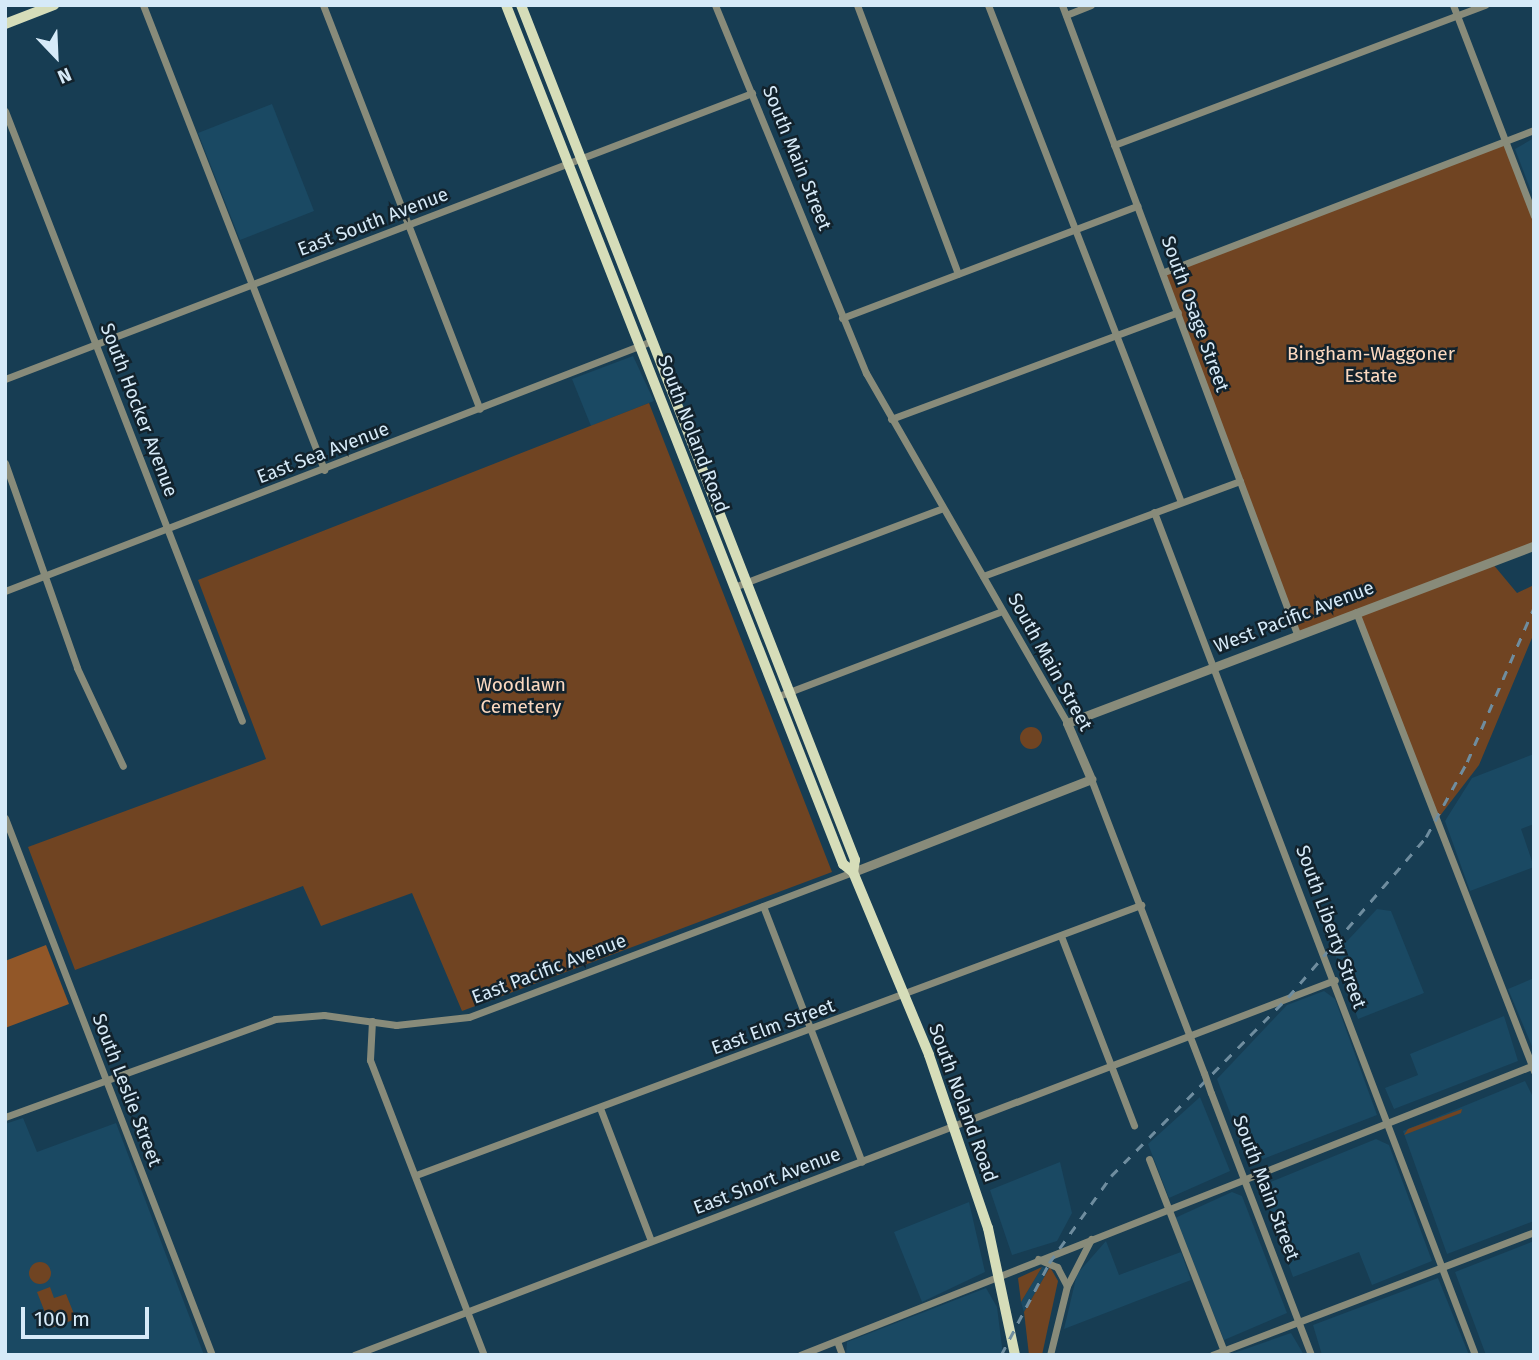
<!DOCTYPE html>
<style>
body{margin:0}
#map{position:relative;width:1539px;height:1360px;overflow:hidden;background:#173d53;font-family:"Fira Sans",sans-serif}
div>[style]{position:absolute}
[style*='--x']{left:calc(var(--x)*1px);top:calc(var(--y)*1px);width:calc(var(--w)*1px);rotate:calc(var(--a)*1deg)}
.built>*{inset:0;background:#1a4963}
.green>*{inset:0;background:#704422}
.round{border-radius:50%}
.forest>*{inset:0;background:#925728}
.minor>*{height:7px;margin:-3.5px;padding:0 3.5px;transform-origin:3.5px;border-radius:3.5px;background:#888b7a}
.tertiary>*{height:9px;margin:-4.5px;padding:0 4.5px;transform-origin:4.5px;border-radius:4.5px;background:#888b7a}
.primary>*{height:10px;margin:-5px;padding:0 5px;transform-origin:5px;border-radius:5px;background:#d6ddb9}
.rail>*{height:2.5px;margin-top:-1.25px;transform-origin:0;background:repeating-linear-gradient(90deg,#6f8d9f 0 9px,transparent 0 18px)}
.minor-bridge>*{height:7px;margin:-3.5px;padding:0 3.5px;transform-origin:3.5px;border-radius:3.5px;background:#888b7a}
span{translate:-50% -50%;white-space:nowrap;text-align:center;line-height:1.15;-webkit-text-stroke:5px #12222c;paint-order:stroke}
.street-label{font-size:19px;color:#d6eaf8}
.park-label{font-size:19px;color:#fcd9c0}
.frame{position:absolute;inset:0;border:7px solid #d6eaf8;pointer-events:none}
.north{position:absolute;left:21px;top:21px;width:70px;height:70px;-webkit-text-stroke:5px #12222c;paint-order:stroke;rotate:157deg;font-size:19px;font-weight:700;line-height:28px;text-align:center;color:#d6eaf8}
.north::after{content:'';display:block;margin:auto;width:24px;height:32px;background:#d6eaf8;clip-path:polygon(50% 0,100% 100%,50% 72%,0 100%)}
.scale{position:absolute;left:21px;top:1307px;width:128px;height:32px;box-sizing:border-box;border:4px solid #d6eaf8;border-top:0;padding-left:9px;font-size:21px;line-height:24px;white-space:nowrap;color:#d6eaf8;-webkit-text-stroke:5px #12222c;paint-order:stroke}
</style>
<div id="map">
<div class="built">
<div style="clip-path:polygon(272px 104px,314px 211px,240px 240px,198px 133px)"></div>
<div style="clip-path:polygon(1534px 138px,1534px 199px,1515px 149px)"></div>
<div style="clip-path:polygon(633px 356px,654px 401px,591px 426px,572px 379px)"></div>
<div style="clip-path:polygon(1534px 754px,1534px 824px,1521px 829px,1534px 867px,1470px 891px,1445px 821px,1472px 778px)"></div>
<div style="clip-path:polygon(1377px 909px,1391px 911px,1424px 993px,1358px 1019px,1335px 954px)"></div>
<div style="clip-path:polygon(1534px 978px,1534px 1051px,1508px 989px)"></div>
<div style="clip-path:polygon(1324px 991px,1335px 999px,1377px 1115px,1250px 1164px,1217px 1079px,1287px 1005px)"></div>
<div style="clip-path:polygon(1504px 1016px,1518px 1061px,1394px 1109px,1385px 1088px,1418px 1075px,1410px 1054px)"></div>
<div style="clip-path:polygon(1525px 1081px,1534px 1099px,1534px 1221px,1447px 1254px,1403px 1131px)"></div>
<div style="clip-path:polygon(1200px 1097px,1230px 1171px,1169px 1198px,1148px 1144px)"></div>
<div style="clip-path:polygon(23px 1118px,37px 1152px,116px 1123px,204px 1355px,5px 1355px,5px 1124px)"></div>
<div style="clip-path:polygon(1376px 1139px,1389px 1145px,1432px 1261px,1372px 1285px,1359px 1252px,1293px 1277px,1261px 1186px)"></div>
<div style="clip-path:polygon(1060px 1162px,1072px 1213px,1057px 1241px,1012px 1255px,990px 1190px)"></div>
<div style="clip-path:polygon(1232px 1192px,1242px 1196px,1287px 1313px,1224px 1340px,1175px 1218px)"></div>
<div style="clip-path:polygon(969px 1202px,985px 1272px,922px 1302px,894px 1232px)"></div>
<div style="clip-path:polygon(1106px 1241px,1119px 1275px,1181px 1252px,1191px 1280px,1064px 1329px,1077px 1274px)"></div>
<div style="clip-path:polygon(1534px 1241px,1534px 1355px,1486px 1355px,1455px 1272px)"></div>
<div style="clip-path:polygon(1042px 1267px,1049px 1269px,1024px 1312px,1021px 1302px)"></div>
<div style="clip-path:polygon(1438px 1278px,1469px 1355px,1322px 1355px,1313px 1325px)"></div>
<div style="clip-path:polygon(986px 1288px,997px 1307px,1003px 1355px,846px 1355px,847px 1342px)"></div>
<div style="clip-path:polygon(1291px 1333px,1304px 1355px,1230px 1355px,1231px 1354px)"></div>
</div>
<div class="green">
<div style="clip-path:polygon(1505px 141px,1534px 216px,1534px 548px,1492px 563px,1517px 593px,1534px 585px,1534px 633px,1479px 765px,1436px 821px,1356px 613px,1297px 634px,1164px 273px)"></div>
<div style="clip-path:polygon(649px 403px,832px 872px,462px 1011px,412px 893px,321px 926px,303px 886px,75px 970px,28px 847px,266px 759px,198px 580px)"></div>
<div class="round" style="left:1020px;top:727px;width:22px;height:22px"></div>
<div style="clip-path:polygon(1462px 1109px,1461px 1113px,1404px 1135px,1408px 1129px)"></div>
<div class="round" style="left:29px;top:1262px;width:22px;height:22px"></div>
<div style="clip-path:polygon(1042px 1267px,1021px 1302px,1018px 1278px)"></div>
<div style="clip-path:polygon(1050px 1267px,1058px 1281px,1042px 1355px,1029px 1355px,1024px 1312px)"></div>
<div style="clip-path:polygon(50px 1287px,54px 1298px,66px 1294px,76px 1319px,51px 1328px,37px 1292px)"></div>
</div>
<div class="forest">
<div style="clip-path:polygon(46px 945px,69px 1004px,5px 1028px,5px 961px)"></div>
</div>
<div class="minor">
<div style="--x:143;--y:5;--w:499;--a:68.7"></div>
<div style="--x:323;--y:5;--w:433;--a:68.8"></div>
<div style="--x:715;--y:5;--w:398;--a:67.7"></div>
<div style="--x:866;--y:373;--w:404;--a:60.1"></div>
<div style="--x:857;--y:5;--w:287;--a:69.4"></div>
<div style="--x:988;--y:5;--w:533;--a:68.78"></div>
<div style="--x:1062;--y:5;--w:671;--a:69.51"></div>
<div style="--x:1453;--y:5;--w:226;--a:69"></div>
<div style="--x:1066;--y:15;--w:27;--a:-22"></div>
<div style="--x:5;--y:111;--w:654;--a:68.77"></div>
<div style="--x:1114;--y:145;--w:397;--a:-20.7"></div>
<div style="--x:1164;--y:272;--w:396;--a:-21"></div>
<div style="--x:842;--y:318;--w:316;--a:-20.8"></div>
<div style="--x:5;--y:379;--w:800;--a:-20.95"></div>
<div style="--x:891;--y:419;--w:306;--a:-20.4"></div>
<div style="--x:5;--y:463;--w:217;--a:70.6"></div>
<div style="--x:77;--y:668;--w:108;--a:64.9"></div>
<div style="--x:1154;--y:512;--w:902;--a:69.15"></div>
<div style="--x:983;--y:576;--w:274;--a:-20.3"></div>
<div style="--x:734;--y:587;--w:223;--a:-20.7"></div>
<div style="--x:5;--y:591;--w:694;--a:-21.13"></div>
<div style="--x:1356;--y:612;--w:493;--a:68.8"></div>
<div style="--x:776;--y:697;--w:242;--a:-20.8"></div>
<div style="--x:1091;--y:779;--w:315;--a:69"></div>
<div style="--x:5;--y:818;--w:576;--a:68.92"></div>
<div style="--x:763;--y:906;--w:274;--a:68.9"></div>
<div style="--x:1061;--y:936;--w:203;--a:68.9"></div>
<div style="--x:372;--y:1021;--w:39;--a:93"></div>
<div style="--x:370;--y:1060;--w:316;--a:68.9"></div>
<div style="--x:1211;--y:1093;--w:280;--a:69.1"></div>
<div style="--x:600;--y:1108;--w:142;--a:69"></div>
<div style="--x:5;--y:1117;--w:287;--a:-19.9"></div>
<div style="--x:275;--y:1019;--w:49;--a:-4.7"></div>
<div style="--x:324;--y:1015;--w:73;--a:7.9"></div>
<div style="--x:396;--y:1025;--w:73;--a:-6.3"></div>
<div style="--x:469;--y:1017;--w:410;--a:-20.7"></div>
<div style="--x:1149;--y:1159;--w:209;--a:68.7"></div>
<div style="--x:416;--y:1175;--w:774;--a:-20.43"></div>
<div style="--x:1038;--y:1259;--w:21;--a:23"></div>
<div style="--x:1057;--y:1267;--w:21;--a:62"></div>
<div style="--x:837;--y:1341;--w:15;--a:70"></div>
<div style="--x:354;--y:1355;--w:1050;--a:-20.92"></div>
<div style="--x:800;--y:1355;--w:789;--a:-21.56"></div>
<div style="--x:1050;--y:1355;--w:71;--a:-76.2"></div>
<div style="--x:1067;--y:1286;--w:53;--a:-62.9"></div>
<div style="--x:1212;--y:1355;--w:345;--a:-20.9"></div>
</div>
<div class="tertiary">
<div style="--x:853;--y:872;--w:256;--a:-21.3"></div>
<div style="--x:1091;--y:779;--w:61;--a:-113.2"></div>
<div style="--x:1067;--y:723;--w:499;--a:-20.8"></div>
</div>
<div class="primary">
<div style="--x:506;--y:5;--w:923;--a:68.58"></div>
<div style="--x:843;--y:864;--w:13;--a:39"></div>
<div style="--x:853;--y:872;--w:198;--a:67.4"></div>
<div style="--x:929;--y:1055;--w:183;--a:71.2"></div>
<div style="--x:988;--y:1228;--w:130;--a:78"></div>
<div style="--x:521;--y:5;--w:918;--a:68.66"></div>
<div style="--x:855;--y:860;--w:12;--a:99"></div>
<div style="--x:5;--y:24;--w:53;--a:-21.2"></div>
</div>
<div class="rail">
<div style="--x:1001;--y:1355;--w:104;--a:-62.4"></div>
<div style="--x:1049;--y:1263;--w:107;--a:-54.5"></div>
<div style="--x:1111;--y:1176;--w:252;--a:-45.3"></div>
<div style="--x:1288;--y:997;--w:211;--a:-49.2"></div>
<div style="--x:1426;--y:837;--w:85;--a:-61.3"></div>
<div style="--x:1467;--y:762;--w:169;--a:-66.6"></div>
</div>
<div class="minor-bridge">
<div style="--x:1204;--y:1073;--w:21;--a:71"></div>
</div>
<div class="street-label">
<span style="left:797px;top:158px;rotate:68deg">South Main Street</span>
<span style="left:373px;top:222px;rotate:-21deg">East South Avenue</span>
<span style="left:1195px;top:314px;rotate:70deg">South Osage Street</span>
<span style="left:139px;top:410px;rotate:69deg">South Hocker Avenue</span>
<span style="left:693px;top:434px;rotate:69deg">South Noland Road</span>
<span style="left:323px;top:453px;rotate:-21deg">East Sea Avenue</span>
<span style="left:1294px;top:617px;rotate:-21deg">West Pacific Avenue</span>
<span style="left:1050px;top:662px;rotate:61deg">South Main Street</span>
<span style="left:1331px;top:927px;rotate:70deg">South Liberty Street</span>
<span style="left:549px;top:969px;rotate:-21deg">East Pacific Avenue</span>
<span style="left:773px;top:1027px;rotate:-20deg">East Elm Street</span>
<span style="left:127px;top:1090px;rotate:69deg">South Leslie Street</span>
<span style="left:963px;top:1103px;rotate:70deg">South Noland Road</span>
<span style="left:767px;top:1181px;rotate:-21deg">East Short Avenue</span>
<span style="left:1266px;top:1188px;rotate:69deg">South Main Street</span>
</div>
<div class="park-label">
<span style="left:1371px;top:365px">Bingham-Waggoner<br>Estate</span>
<span style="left:521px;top:696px">Woodlawn<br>Cemetery</span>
</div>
<div class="frame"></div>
<div class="north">N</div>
<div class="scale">100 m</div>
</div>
